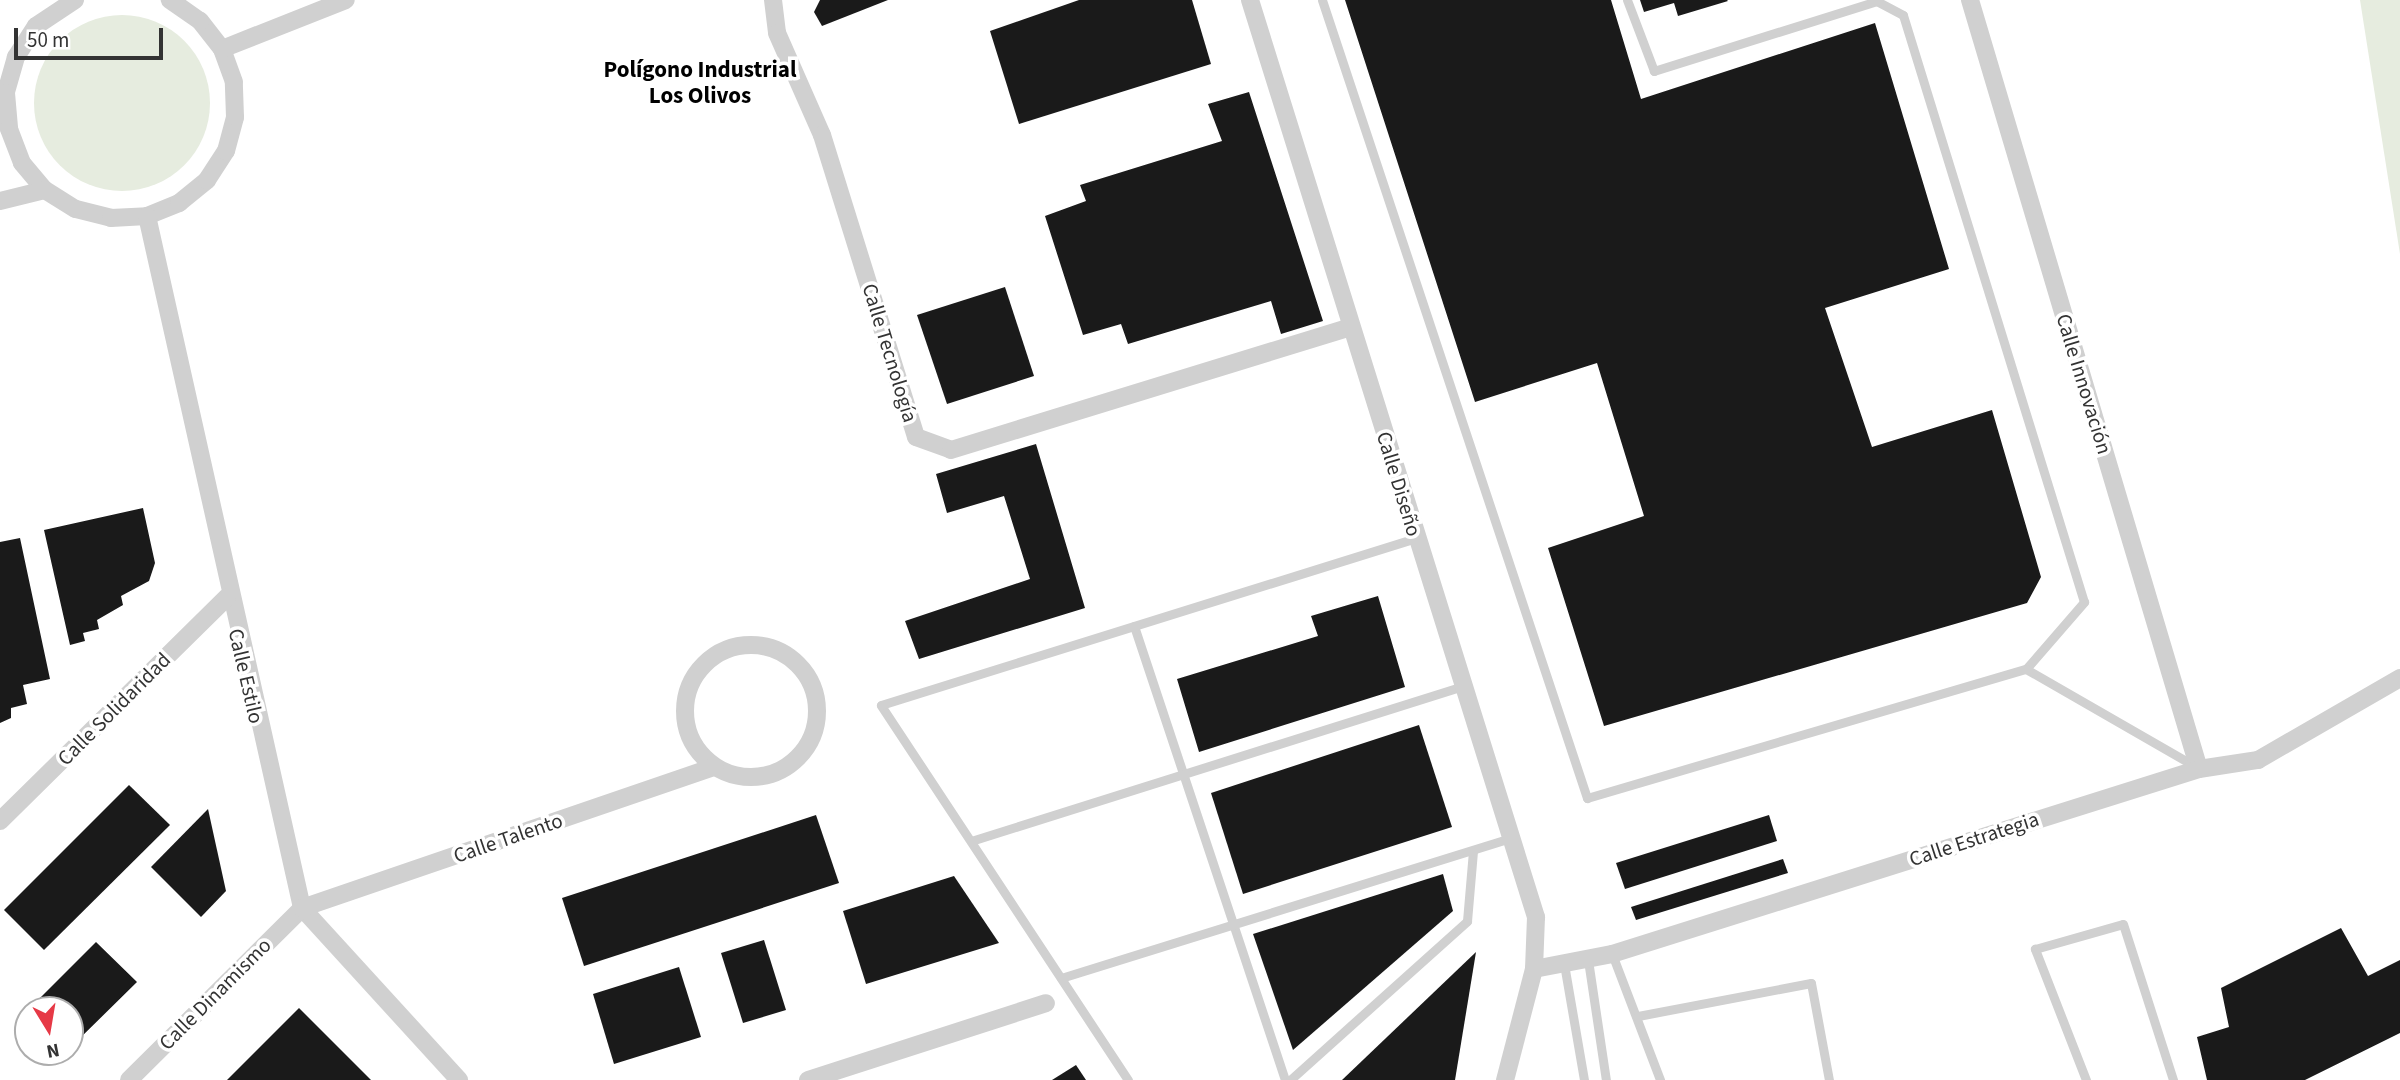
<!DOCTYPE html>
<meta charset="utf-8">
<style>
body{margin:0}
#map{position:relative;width:2400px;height:1080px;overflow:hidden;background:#fff;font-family:"Source Sans 3",sans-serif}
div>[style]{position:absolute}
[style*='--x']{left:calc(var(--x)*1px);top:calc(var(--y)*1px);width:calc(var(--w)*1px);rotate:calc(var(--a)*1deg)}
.green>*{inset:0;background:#e6ecdf}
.round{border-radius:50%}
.building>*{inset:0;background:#1a1a1a}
.service>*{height:9px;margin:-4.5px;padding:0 4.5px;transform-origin:4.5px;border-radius:4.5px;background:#d0d0d0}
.minor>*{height:18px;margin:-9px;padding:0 9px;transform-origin:9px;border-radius:9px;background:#d0d0d0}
.minor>.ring{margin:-9px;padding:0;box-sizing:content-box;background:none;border:18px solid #d0d0d0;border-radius:50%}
span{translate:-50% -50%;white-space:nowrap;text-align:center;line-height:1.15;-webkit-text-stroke:7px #fff;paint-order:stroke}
.street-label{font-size:21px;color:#333}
.neighbourhood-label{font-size:23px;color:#000;font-weight:700}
.north{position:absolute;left:14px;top:996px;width:70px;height:70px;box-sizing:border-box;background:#fff;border:2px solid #adadad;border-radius:50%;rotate:169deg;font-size:19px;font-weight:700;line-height:28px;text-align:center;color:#333}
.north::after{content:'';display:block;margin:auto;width:24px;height:32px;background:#e63946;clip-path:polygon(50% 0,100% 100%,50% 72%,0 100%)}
.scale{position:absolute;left:14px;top:28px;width:149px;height:32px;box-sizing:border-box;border:4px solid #333;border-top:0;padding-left:9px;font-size:21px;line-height:24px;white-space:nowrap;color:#333;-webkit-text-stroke:5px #fff;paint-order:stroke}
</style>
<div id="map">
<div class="green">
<div style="clip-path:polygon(2360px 0,2400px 0,2400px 254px)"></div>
<div class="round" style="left:34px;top:15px;width:176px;height:176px"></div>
</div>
<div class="building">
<div style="clip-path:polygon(820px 0,888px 0,822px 26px,814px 12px)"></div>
<div style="clip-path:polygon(1079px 0,1192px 0,1211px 64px,1019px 124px,990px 31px)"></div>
<div style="clip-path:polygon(1345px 0,1611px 0,1641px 99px,1875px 23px,1949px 269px,1825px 308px,1872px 447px,1992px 410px,2041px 577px,2027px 603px,1604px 726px,1548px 548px,1644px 516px,1597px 363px,1475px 402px)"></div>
<div style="clip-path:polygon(1640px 0,1727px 0,1728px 1px,1678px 16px,1674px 3px,1644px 12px)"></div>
<div style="clip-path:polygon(1249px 92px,1323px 321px,1281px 334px,1271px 301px,1128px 344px,1121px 324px,1083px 335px,1045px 216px,1086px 201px,1080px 185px,1222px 141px,1208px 104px)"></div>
<div style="clip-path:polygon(1005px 287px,1034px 376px,947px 404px,917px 315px)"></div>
<div style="clip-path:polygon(1036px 444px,1085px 608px,919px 659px,905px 621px,1030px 579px,1004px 496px,947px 513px,936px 474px)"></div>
<div style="clip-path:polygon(143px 508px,155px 563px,149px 581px,121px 596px,123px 605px,97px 620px,99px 629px,83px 633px,85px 641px,70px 645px,44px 530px)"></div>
<div style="clip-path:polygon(20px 538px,50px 679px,23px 685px,27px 704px,11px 708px,11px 718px,0 723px,0 542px)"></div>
<div style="clip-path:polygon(1378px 596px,1405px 687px,1199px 752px,1177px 679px,1318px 636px,1311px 616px)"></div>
<div style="clip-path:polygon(1419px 725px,1452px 827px,1243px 894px,1211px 793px)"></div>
<div style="clip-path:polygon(129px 785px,170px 825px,44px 950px,4px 910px)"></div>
<div style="clip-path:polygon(208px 809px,226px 891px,201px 917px,151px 867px)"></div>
<div style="clip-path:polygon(816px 815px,839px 883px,584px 966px,562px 898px)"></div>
<div style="clip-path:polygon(1769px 815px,1777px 841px,1625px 889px,1616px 863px)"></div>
<div style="clip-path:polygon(1783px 859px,1788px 873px,1636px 920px,1631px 907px)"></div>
<div style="clip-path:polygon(1443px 874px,1453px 911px,1293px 1050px,1253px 934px)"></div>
<div style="clip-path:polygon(954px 876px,999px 943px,866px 984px,843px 911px)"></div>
<div style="clip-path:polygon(2341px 928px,2368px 976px,2400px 960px,2400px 1033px,2305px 1080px,2207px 1080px,2197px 1037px,2229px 1027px,2221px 988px)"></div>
<div style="clip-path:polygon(764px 940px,786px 1010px,743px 1023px,721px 953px)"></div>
<div style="clip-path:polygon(96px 942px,137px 982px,73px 1045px,70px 1010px,33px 1005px)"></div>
<div style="clip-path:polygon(1476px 952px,1455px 1080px,1342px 1080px)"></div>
<div style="clip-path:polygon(679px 967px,701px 1037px,614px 1064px,593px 994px)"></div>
<div style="clip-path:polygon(299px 1008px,371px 1080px,227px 1080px)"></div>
<div style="clip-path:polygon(1076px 1065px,1086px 1080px,1052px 1080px)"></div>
</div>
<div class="service">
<div style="--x:1322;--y:0;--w:841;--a:71.63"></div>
<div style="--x:1587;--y:798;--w:458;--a:-16.4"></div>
<div style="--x:2026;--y:669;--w:89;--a:-49.1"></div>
<div style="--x:2084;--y:602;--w:614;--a:-107.14"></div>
<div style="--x:1903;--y:15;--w:30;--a:-152"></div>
<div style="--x:1877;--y:1;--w:234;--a:162.6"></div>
<div style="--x:1654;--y:71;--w:76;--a:-110.8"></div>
<div style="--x:1134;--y:626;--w:478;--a:71.6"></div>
<div style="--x:2026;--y:669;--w:198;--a:29.9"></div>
<div style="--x:971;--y:841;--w:516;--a:-17.49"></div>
<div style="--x:1612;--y:954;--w:135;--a:69.1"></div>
<div style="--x:1588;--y:960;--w:121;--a:81.5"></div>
<div style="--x:1564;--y:964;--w:118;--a:80.2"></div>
<div style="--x:1061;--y:978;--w:470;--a:-17.3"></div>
<div style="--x:1638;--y:1016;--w:176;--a:-10.8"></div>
<div style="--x:1811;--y:983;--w:99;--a:79.5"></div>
<div style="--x:1128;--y:1080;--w:449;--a:-123.4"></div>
<div style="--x:881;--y:705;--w:560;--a:-17.34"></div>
<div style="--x:1290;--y:1080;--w:238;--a:-41.9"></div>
<div style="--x:1467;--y:921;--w:70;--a:-85.1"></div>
<div style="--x:2086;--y:1080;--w:141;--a:-111.3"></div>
<div style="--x:2035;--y:949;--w:91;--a:-15.9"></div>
<div style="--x:2123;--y:924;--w:164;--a:72.2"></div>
</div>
<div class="minor">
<div style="--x:75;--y:0;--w:47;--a:146.3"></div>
<div style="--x:36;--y:26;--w:37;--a:123"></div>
<div style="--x:16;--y:57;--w:37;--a:106"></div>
<div style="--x:6;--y:93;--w:36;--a:85"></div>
<div style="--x:9;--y:129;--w:36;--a:69"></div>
<div style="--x:22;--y:163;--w:35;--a:50"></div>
<div style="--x:45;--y:190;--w:36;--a:32"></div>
<div style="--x:76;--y:209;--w:36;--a:14"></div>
<div style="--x:111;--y:218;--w:36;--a:-3"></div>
<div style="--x:147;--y:216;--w:35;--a:-22"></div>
<div style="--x:179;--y:203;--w:36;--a:-39"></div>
<div style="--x:207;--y:180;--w:35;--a:-57"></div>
<div style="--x:226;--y:151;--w:35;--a:-75"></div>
<div style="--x:235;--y:117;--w:35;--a:-92"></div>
<div style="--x:234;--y:82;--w:35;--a:-110"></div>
<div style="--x:222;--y:49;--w:36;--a:-128"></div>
<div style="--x:200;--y:21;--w:37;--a:-145"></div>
<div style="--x:773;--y:0;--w:33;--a:83"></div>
<div style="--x:777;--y:33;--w:111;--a:66.2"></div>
<div style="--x:822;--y:135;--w:316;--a:72.7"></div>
<div style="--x:916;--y:437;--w:37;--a:20"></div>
<div style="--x:951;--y:450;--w:418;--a:-17.1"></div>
<div style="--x:1250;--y:0;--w:961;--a:72.68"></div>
<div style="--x:1536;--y:917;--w:52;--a:92.2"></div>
<div style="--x:1534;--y:969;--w:115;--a:104.6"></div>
<div style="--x:1970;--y:0;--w:802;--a:73.42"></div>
<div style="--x:222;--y:49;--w:133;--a:-21.6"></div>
<div style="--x:0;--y:201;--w:46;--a:-13.7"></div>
<div style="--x:147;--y:216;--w:709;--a:77.37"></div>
<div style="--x:302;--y:908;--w:233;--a:47.6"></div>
<div class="ring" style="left:685px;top:645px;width:114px;height:114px"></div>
<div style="--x:0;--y:821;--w:319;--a:-44.6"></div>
<div style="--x:1534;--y:969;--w:79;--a:-10.9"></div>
<div style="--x:1612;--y:954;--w:615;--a:-17.49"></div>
<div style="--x:2199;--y:769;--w:60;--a:-8.7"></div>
<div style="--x:2258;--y:760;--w:164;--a:-30"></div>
<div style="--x:129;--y:1080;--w:244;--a:-44.8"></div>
<div style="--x:302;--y:908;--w:436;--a:-18.9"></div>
<div style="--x:808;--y:1080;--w:250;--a:-17.9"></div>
</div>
<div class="street-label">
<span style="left:890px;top:353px;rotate:73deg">Calle Tecnología</span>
<span style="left:2084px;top:384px;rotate:73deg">Calle Innovación</span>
<span style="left:1399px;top:484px;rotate:73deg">Calle Diseño</span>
<span style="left:246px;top:676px;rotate:77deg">Calle Estilo</span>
<span style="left:114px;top:709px;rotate:-45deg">Calle Solidaridad</span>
<span style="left:508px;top:838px;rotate:-19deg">Calle Talento</span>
<span style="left:1974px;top:839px;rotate:-18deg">Calle Estrategia</span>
<span style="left:215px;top:994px;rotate:-45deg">Calle Dinamismo</span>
</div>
<div class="neighbourhood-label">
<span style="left:700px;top:83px">Polígono Industrial<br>Los Olivos</span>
</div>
<div class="north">N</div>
<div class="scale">50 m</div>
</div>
